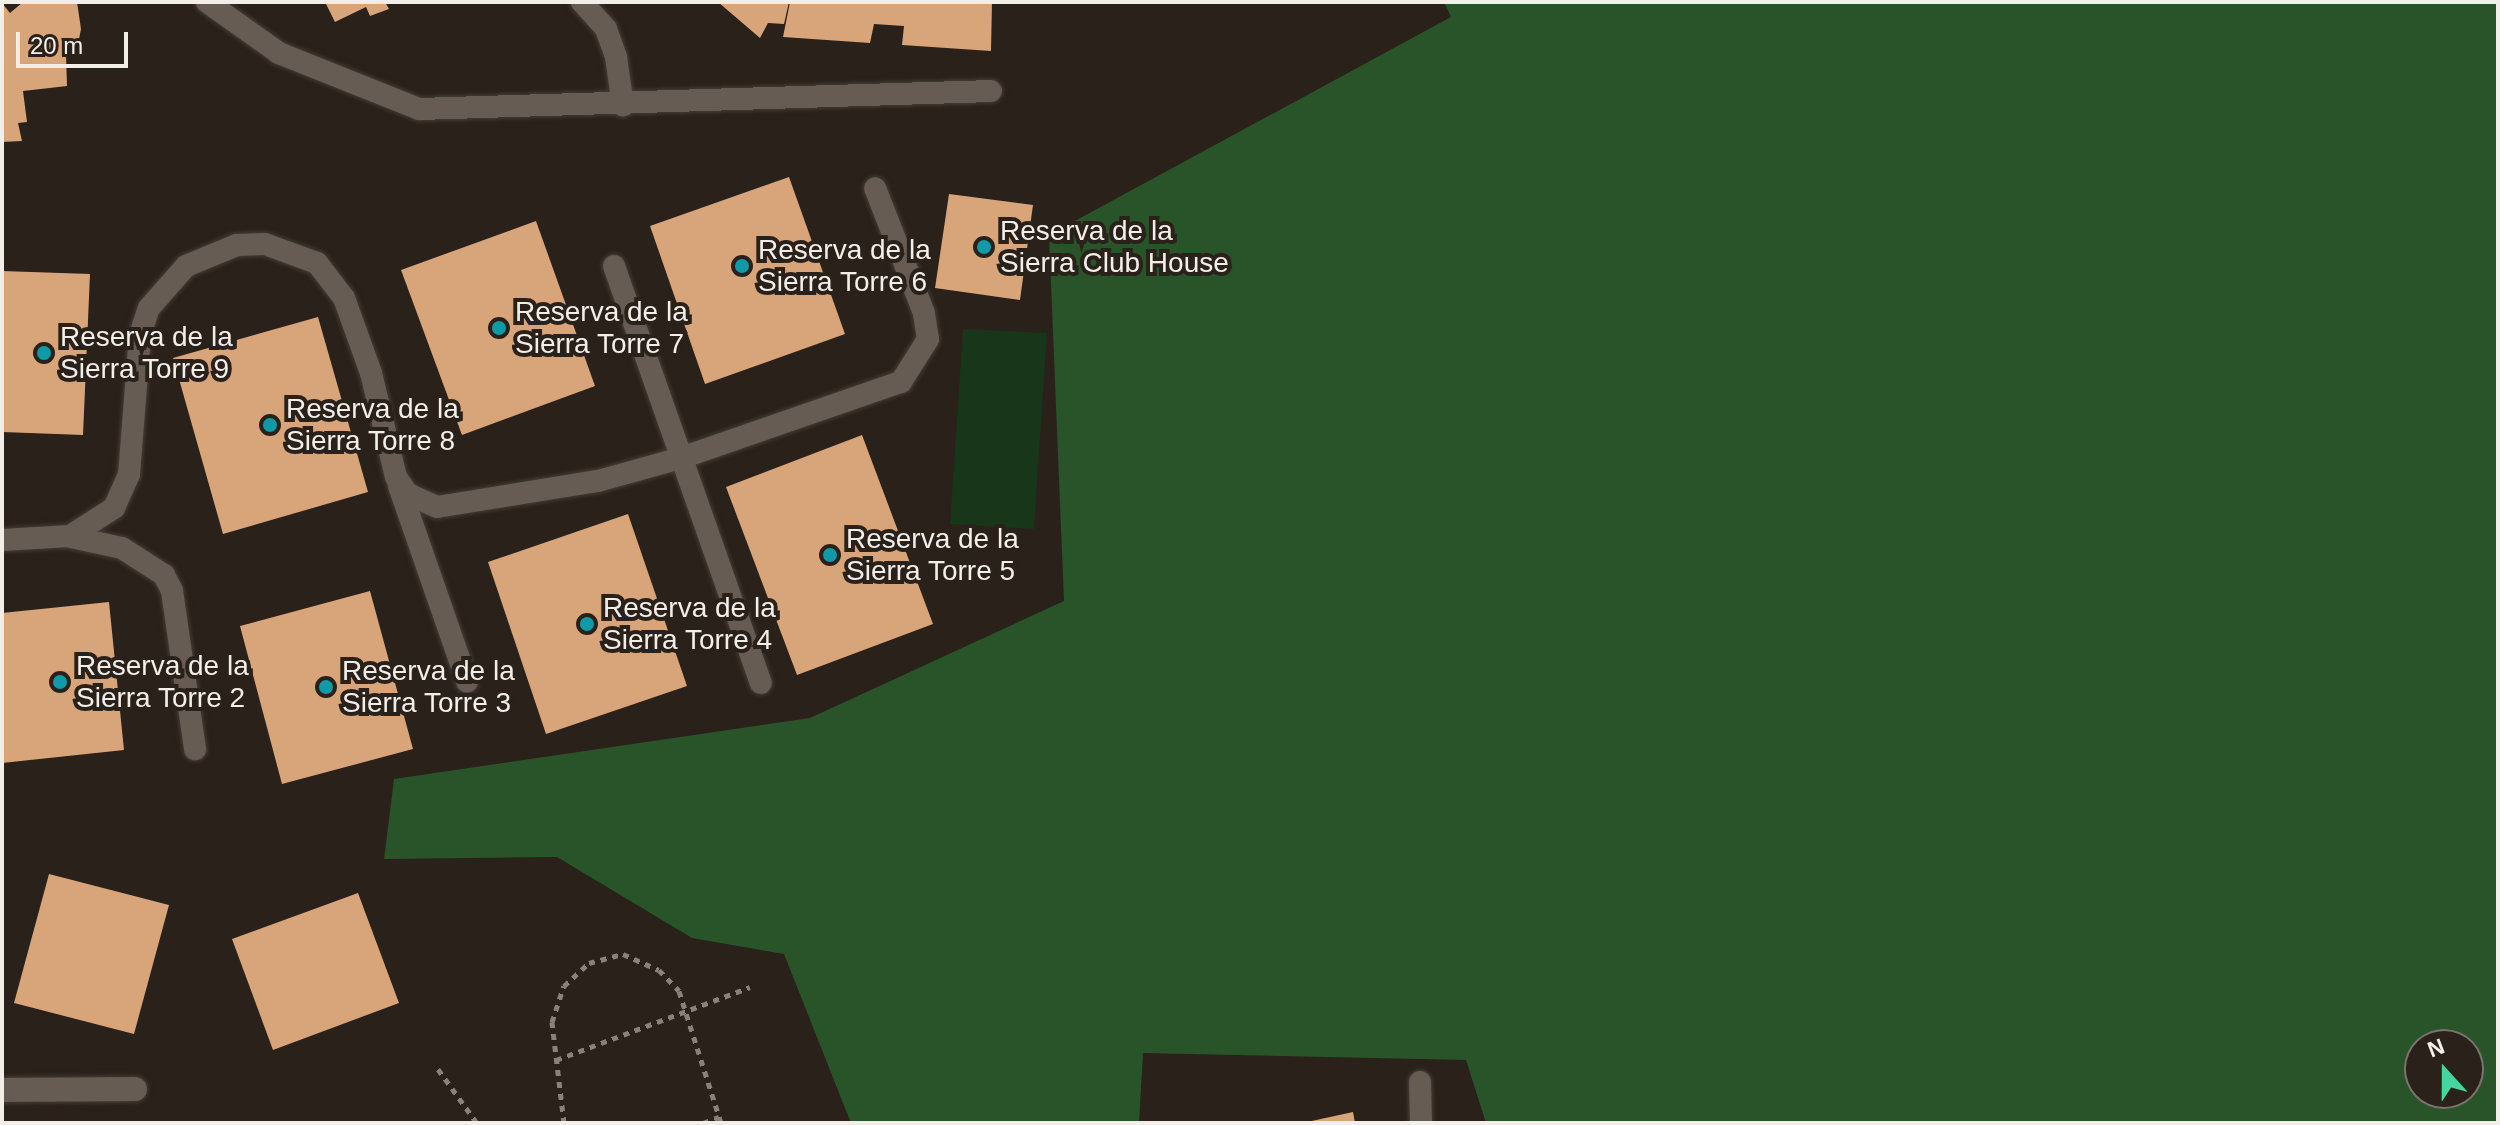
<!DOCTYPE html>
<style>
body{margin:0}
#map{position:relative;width:2500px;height:1125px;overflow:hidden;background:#2a211a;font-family:Helvetica,sans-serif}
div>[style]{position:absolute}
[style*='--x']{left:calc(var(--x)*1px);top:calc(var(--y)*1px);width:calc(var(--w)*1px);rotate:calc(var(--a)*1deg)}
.green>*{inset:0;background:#183619}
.forest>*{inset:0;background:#29542a}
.building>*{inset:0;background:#d8a479}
.path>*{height:5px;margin-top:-2.5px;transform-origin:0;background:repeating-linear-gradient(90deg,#89817b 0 6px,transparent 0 12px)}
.roads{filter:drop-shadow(0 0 2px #443c37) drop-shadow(0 0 2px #443c37)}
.lane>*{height:22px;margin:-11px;padding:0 11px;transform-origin:11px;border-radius:11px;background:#675c54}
.street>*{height:24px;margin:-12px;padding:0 12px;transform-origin:12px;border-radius:12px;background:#675c54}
.dots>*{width:22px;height:22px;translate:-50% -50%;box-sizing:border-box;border:4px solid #2a211a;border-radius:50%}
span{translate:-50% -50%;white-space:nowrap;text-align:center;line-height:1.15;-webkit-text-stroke:8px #2a211a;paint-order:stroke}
.poi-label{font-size:28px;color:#f4eee9}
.left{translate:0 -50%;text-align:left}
.frame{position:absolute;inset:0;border:4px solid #f4eee9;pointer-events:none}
.north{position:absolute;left:2404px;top:1029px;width:80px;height:80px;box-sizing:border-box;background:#2a211a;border:2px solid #7b736d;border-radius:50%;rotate:339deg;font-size:22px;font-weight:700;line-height:32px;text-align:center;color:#f4eee9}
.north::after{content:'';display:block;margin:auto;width:28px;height:36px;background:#47d49e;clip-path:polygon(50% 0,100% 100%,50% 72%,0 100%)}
.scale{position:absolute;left:16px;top:32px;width:112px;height:36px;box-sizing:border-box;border:4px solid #f4eee9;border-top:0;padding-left:10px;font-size:24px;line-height:28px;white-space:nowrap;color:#f4eee9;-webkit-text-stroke:6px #2a211a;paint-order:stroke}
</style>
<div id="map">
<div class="green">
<div style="clip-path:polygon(963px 329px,1047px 333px,1034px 529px,950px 524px)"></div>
</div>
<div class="forest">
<div style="clip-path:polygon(evenodd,1444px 2px,2498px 2px,2498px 1123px,1486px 1123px,1466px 1060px,1143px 1053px,1139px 1123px,851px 1123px,784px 954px,692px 938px,557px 857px,384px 859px,394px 779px,810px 718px,1064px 601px,1049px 235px,1451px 17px,1444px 2px,2420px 1045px,2468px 1045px,2468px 1093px,2420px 1093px,2420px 1045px)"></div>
</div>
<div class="building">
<div style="clip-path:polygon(23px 2px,77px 2px,81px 29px,77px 49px,66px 54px,67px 86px,23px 91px,27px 122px,18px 123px,22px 141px,2px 142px,2px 3px,10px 13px)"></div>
<div style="clip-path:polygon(325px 2px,385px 2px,389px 9px,370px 16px,366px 7px,335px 22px)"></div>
<div style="clip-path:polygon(718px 2px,789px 2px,784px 24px,768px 23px,760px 38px)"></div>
<div style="clip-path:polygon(790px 2px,992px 2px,991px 51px,902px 45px,904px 26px,874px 24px,870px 43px,783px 37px)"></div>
<div style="clip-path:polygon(789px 177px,845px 334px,705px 384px,650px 226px)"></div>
<div style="clip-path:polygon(949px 194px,1033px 205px,1020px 300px,935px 288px)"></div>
<div style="clip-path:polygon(536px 221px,595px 386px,462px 435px,401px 270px)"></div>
<div style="clip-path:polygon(2px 271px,90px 274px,83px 435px,2px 432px)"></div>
<div style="clip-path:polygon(318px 317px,368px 492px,223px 534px,173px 358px)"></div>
<div style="clip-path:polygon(862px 435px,933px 624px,797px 675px,726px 487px)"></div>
<div style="clip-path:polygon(628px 514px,687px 686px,546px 734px,488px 562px)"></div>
<div style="clip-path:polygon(370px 591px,413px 749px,282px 784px,240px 626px)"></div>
<div style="clip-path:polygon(109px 602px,124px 750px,2px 763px,2px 613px)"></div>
<div style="clip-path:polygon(49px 874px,169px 905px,134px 1034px,14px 1003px)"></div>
<div style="clip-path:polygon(358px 893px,399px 1003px,273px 1050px,232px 939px)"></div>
<div style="clip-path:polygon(1353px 1112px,1355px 1123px,1308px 1123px,1307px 1122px)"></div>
</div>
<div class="path">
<div style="--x:556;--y:1060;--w:207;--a:-20.6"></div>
<div style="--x:438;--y:1069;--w:67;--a:54.2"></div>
<div style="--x:564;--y:1123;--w:102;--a:-96.8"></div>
<div style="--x:552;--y:1022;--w:38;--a:-72"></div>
<div style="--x:564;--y:986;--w:34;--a:-43"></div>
<div style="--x:589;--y:963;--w:35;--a:-15"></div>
<div style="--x:623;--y:954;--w:39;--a:24"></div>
<div style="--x:659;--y:970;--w:29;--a:46"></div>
<div style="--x:679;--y:991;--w:139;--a:72.3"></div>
<div style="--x:703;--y:1123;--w:17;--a:-21"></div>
</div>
<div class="roads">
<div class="lane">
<div style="--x:207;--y:2;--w:88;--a:35.3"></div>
<div style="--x:279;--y:53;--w:151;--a:21.8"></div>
<div style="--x:419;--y:109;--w:572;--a:-1.8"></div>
<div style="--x:582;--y:2;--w:36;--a:48"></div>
<div style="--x:606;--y:29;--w:30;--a:70"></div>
<div style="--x:616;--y:57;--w:49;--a:81.7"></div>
<div style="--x:614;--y:266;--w:442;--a:70.6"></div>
<div style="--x:399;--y:486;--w:207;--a:70.8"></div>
<div style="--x:71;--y:537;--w:52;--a:12.2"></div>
<div style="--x:122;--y:548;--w:50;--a:32.7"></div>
<div style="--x:164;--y:575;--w:18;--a:63"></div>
<div style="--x:172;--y:591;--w:160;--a:81.7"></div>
<div style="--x:2;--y:540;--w:68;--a:-3.4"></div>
<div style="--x:70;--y:536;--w:52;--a:-32.5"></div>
<div style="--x:114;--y:508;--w:36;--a:-66"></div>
<div style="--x:129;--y:475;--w:140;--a:-85.5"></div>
<div style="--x:140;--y:335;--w:28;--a:-72"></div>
<div style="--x:149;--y:308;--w:56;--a:-48.6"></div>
<div style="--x:186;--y:266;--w:55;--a:-22.4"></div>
<div style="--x:237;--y:245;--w:28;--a:-2"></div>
<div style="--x:265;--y:244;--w:55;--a:20.1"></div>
<div style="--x:317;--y:263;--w:44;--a:52.4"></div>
<div style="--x:344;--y:298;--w:80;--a:70.2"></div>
<div style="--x:371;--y:373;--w:107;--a:76.5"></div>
<div style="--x:396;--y:477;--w:21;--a:55"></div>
<div style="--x:408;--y:494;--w:32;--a:24"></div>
<div style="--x:437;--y:507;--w:163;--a:-9.2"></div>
<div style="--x:598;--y:481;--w:86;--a:-15.5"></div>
<div style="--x:681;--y:458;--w:233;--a:-19.1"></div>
<div style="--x:901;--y:382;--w:51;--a:-57.9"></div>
<div style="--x:928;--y:339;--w:26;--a:-99"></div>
<div style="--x:924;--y:313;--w:134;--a:-111.4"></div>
<div style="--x:1420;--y:1082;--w:41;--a:88.6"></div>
</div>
<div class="street">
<div style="--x:2;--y:1090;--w:133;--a:-0.4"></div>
</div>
</div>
<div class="dots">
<div style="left:984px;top:247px;background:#0f9aa8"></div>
<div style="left:742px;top:266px;background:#0f9aa8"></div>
<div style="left:499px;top:328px;background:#0f9aa8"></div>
<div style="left:44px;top:353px;background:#0f9aa8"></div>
<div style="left:270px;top:425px;background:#0f9aa8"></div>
<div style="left:830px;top:555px;background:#0f9aa8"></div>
<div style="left:587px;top:624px;background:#0f9aa8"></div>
<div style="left:60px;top:682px;background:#0f9aa8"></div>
<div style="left:326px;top:687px;background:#0f9aa8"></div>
</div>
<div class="poi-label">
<span class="left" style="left:1000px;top:247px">Reserva de la<br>Sierra Club House</span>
<span class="left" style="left:758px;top:266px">Reserva de la<br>Sierra Torre 6</span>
<span class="left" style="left:515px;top:328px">Reserva de la<br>Sierra Torre 7</span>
<span class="left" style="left:60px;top:353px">Reserva de la<br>Sierra Torre 9</span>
<span class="left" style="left:286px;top:425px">Reserva de la<br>Sierra Torre 8</span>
<span class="left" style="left:846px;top:555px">Reserva de la<br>Sierra Torre 5</span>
<span class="left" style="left:603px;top:624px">Reserva de la<br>Sierra Torre 4</span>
<span class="left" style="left:76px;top:682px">Reserva de la<br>Sierra Torre 2</span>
<span class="left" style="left:342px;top:687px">Reserva de la<br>Sierra Torre 3</span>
</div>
<div class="frame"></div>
<div class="north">N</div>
<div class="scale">20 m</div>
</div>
